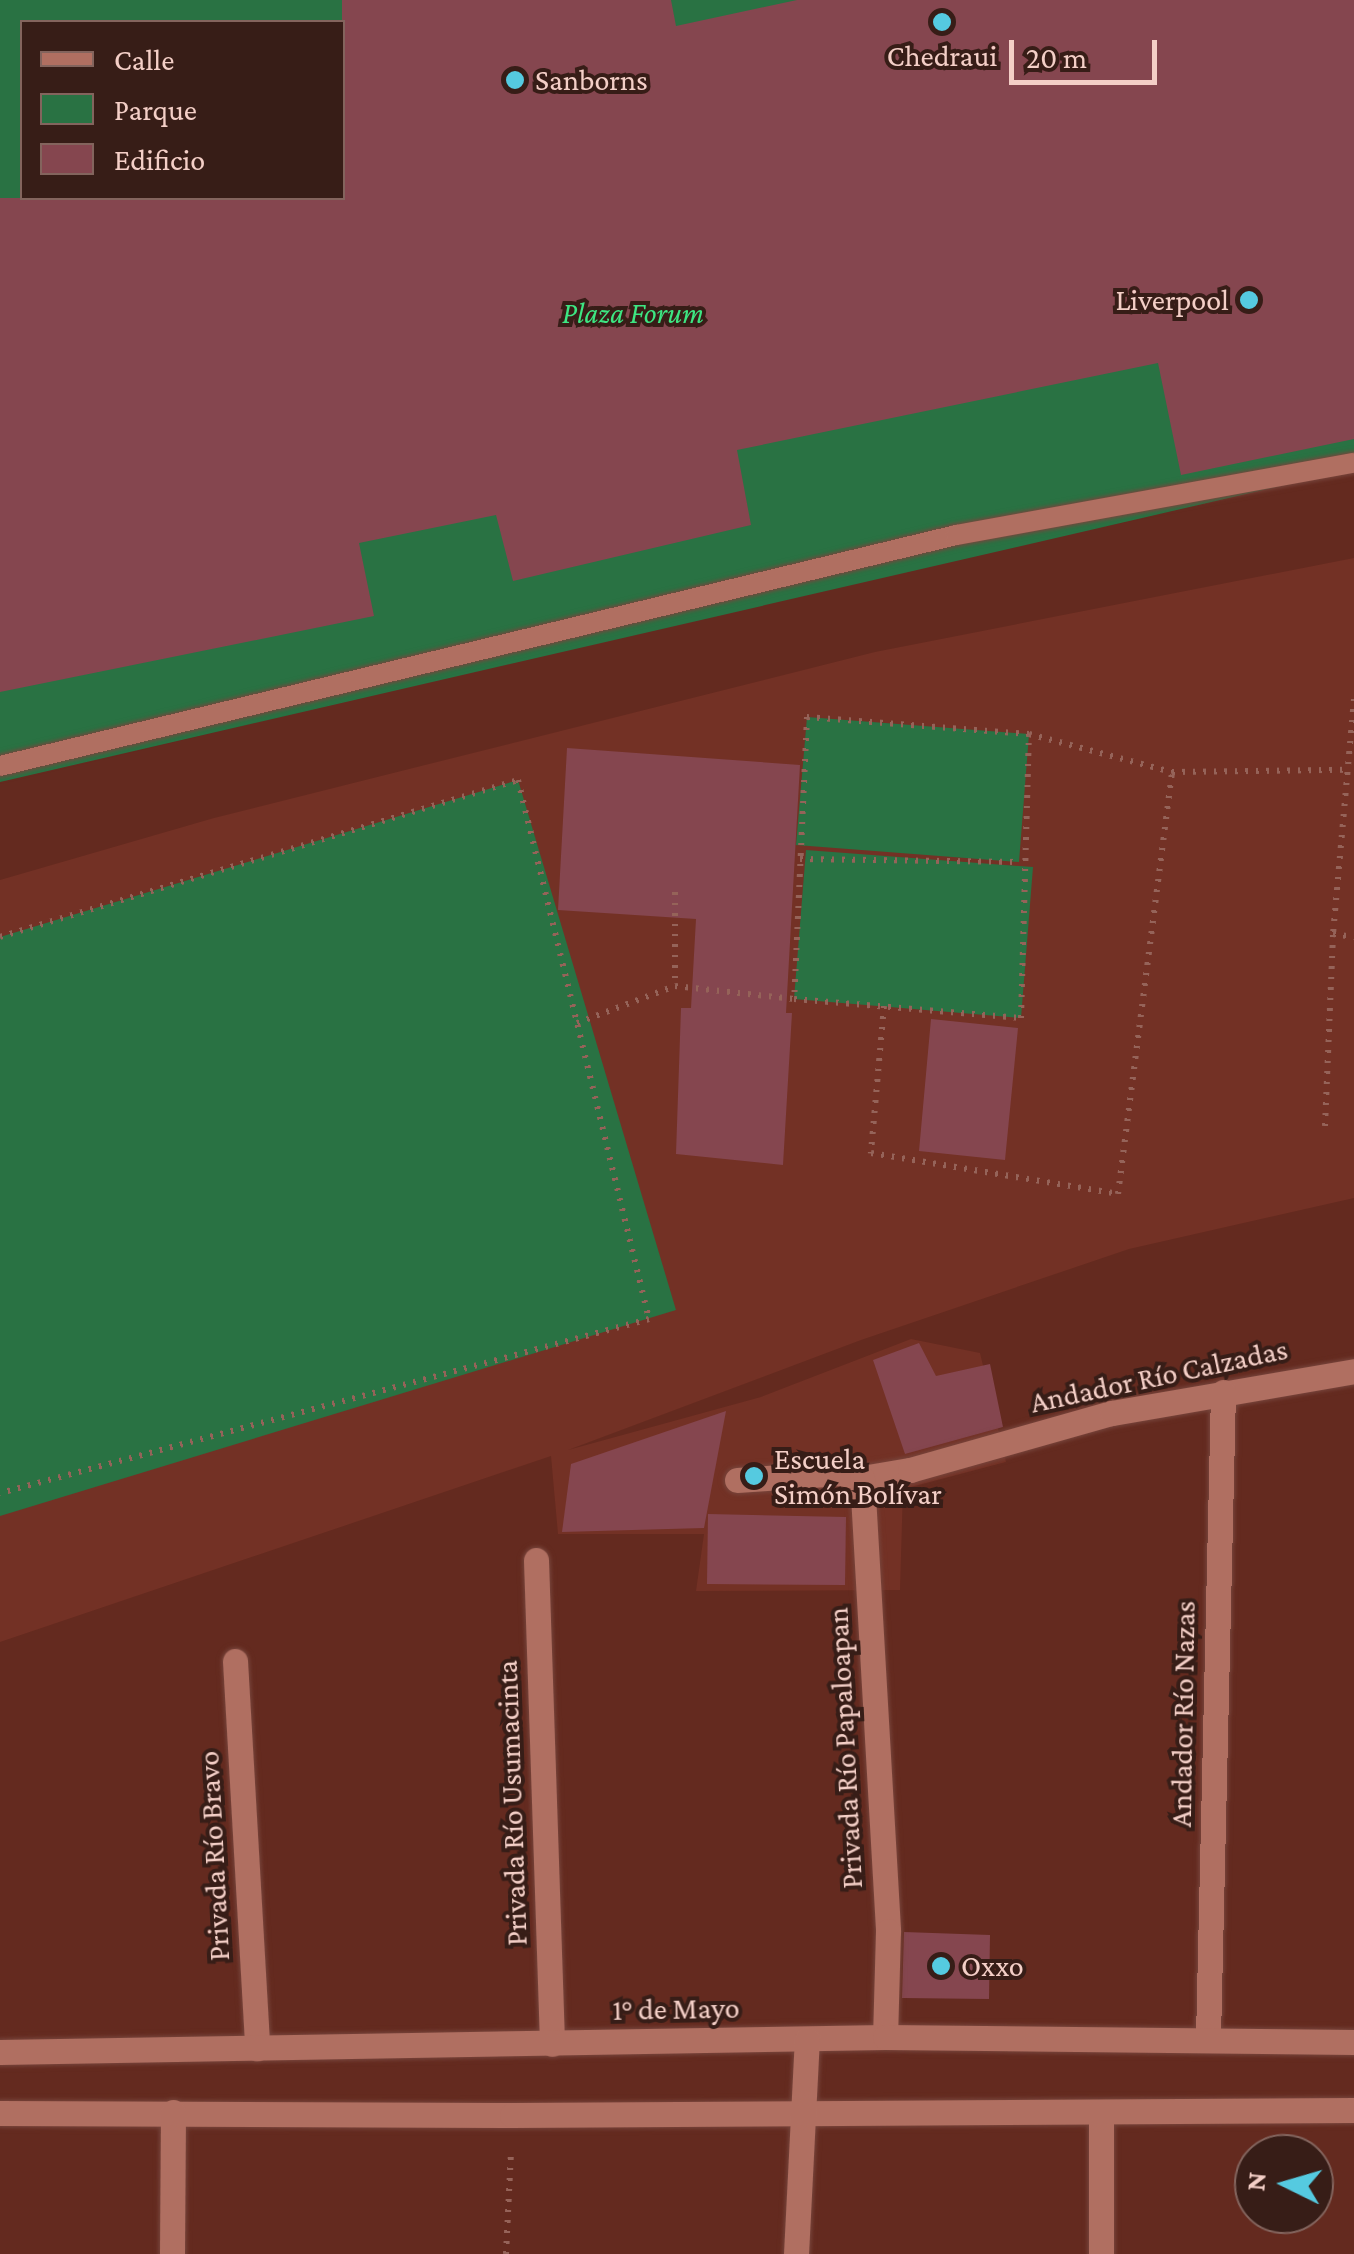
<!DOCTYPE html>
<meta charset="utf-8">
<style>
body{margin:0}
#map{position:relative;width:1354px;height:2254px;overflow:hidden;background:#642a1f;font-family:"Crimson Pro",serif}
div>[style]{position:absolute}
[style*='--x']{left:calc(var(--x)*1px);top:calc(var(--y)*1px);width:calc(var(--w)*1px);rotate:calc(var(--a)*1deg)}
.built>*{inset:0;background:#733125}
.green>*{inset:0;background:#297243}
.building>*{inset:0;background:#85464f}
.path>*{height:6px;margin-top:-3px;transform-origin:0;background:repeating-linear-gradient(90deg,#956359 0 2.5px,transparent 0 10.5px)}
.roads{filter:drop-shadow(0 0 2px #77453c) drop-shadow(0 0 2px #77453c)}
.lane>*{height:20px;margin:-10px;padding:0 10px;transform-origin:10px;border-radius:10px;background:#b06f61}
.street>*{height:25px;margin:-12.5px;padding:0 12.5px;transform-origin:12.5px;border-radius:12.5px;background:#b06f61}
.dots>*{width:28px;height:28px;translate:-50% -50%;box-sizing:border-box;border:5px solid #371d17;border-radius:50%}
span{translate:-50% -50%;white-space:nowrap;text-align:center;line-height:1.15;-webkit-text-stroke:8px #371d17;paint-order:stroke}
.poi-label{font-size:30px;color:#f4cfc7}
.left{translate:0 -50%;text-align:left}
.right{translate:-100% -50%;text-align:right}
.park-label{font-size:30px;color:#3de682;font-style:italic}
.street-label{font-size:30px;color:#f4cfc7}
.legend{position:absolute;left:20px;top:20px;width:325px;height:180px;box-sizing:border-box;background:#371d17;border:2px solid #83645d;margin:0;padding:12px 18px;list-style:none;font-size:30px;color:#f4cfc7}
.legend li{display:flex;align-items:center;gap:20px;height:50px}
.legend b{width:50px;border:2px solid #83645d}
.north{position:absolute;left:1234px;top:2134px;width:100px;height:100px;box-sizing:border-box;background:#371d17;border:2px solid #83645d;border-radius:50%;rotate:275deg;font-size:28px;font-weight:700;line-height:40px;text-align:center;color:#f4cfc7}
.north::after{content:'';display:block;margin:auto;width:35px;height:45px;background:#55cae0;clip-path:polygon(50% 0,100% 100%,50% 72%,0 100%)}
.scale{position:absolute;left:1009px;top:40px;width:148px;height:45px;box-sizing:border-box;border:5px solid #f4cfc7;border-top:0;padding-left:12px;font-size:30px;line-height:35px;white-space:nowrap;color:#f4cfc7;-webkit-text-stroke:8px #371d17;paint-order:stroke}
</style>
<div id="map">
<div class="built">
<div style="clip-path:polygon(1354px 558px,1354px 1198px,1129px 1249px,861px 1340px,568px 1450px,761px 1397px,911px 1339px,980px 1353px,1006px 1462px,903px 1489px,900px 1590px,696px 1591px,704px 1534px,558px 1534px,551px 1456px,0 1642px,0 880px,214px 818px,875px 652px)"></div>
</div>
<div class="green">
<div style="clip-path:polygon(evenodd,0 0,1354px 0,1354px 469px,0 782px,0 0,22px 22px,342px 22px,342px 198px,22px 198px,22px 22px)"></div>
<div style="clip-path:polygon(807px 717px,1029px 734px,1019px 862px,796px 845px)"></div>
<div style="clip-path:polygon(518px 780px,676px 1310px,0 1516px,0 937px)"></div>
<div style="clip-path:polygon(806px 850px,1033px 867px,1021px 1018px,794px 999px)"></div>
</div>
<div class="building">
<div style="clip-path:polygon(342px 0,671px 0,676px 26px,797px 0,1354px 0,1354px 439px,1181px 475px,1158px 363px,737px 450px,751px 525px,513px 581px,496px 515px,359px 543px,374px 616px,0 692px,0 198px,342px 198px)"></div>
<div style="clip-path:polygon(567px 748px,800px 765px,786px 1013px,792px 1013px,783px 1165px,676px 1154px,681px 1008px,691px 1008px,696px 919px,558px 910px)"></div>
<div style="clip-path:polygon(931px 1019px,1018px 1028px,1005px 1160px,919px 1151px)"></div>
<div style="clip-path:polygon(919px 1343px,936px 1376px,990px 1364px,1003px 1427px,905px 1454px,873px 1360px)"></div>
<div style="clip-path:polygon(726px 1411px,704px 1528px,562px 1532px,571px 1464px)"></div>
<div style="clip-path:polygon(708px 1514px,846px 1517px,845px 1585px,707px 1584px)"></div>
<div style="clip-path:polygon(904px 1932px,990px 1935px,989px 1999px,902px 1998px)"></div>
</div>
<div class="path">
<div style="--x:1354;--y:699;--w:236;--a:95.1"></div>
<div style="--x:1333;--y:934;--w:21;--a:8"></div>
<div style="--x:1029;--y:734;--w:223;--a:-175.6"></div>
<div style="--x:807;--y:717;--w:282;--a:92.6"></div>
<div style="--x:794;--y:999;--w:228;--a:4.8"></div>
<div style="--x:1021;--y:1018;--w:284;--a:-88.4"></div>
<div style="--x:1029;--y:734;--w:148;--a:14.9"></div>
<div style="--x:1172;--y:772;--w:175;--a:-0.7"></div>
<div style="--x:800;--y:859;--w:219;--a:0.8"></div>
<div style="--x:675;--y:892;--w:94;--a:90"></div>
<div style="--x:675;--y:986;--w:120;--a:6.2"></div>
<div style="--x:0;--y:937;--w:541;--a:-16.86"></div>
<div style="--x:518;--y:780;--w:555;--a:76.34"></div>
<div style="--x:649;--y:1319;--w:672;--a:164.99"></div>
<div style="--x:884;--y:1006;--w:148;--a:95.1"></div>
<div style="--x:871;--y:1153;--w:250;--a:9.4"></div>
<div style="--x:1118;--y:1194;--w:425;--a:-82.7"></div>
<div style="--x:577;--y:1023;--w:105;--a:-20.7"></div>
<div style="--x:1325;--y:1126;--w:192;--a:-87.6"></div>
<div style="--x:506;--y:2254;--w:104;--a:-87.2"></div>
</div>
<div class="roads">
<div class="lane">
<div style="--x:0;--y:766;--w:984;--a:-13.58"></div>
<div style="--x:956;--y:535;--w:404;--a:-10.3"></div>
</div>
<div class="street">
<div style="--x:862;--y:1478;--w:49;--a:-9.5"></div>
<div style="--x:910;--y:1470;--w:210;--a:-15.8"></div>
<div style="--x:1112;--y:1413;--w:246;--a:-9.8"></div>
<div style="--x:737;--y:1480;--w:104;--a:-3.9"></div>
<div style="--x:841;--y:1473;--w:22;--a:13"></div>
<div style="--x:862;--y:1478;--w:454;--a:86.7"></div>
<div style="--x:888;--y:1931;--w:106;--a:91.6"></div>
<div style="--x:536;--y:1560;--w:484;--a:88.1"></div>
<div style="--x:235;--y:1661;--w:388;--a:86.7"></div>
<div style="--x:1208;--y:2038;--w:646;--a:-88.67"></div>
<div style="--x:0;--y:2052;--w:885;--a:-0.97"></div>
<div style="--x:885;--y:2037;--w:469;--a:0.6"></div>
<div style="--x:0;--y:2113;--w:512;--a:0.22"></div>
<div style="--x:512;--y:2115;--w:842;--a:-0.34"></div>
<div style="--x:172;--y:2254;--w:142;--a:-89.6"></div>
<div style="--x:796;--y:2254;--w:215;--a:-87.1"></div>
<div style="--x:1101;--y:2254;--w:142;--a:-90"></div>
</div>
</div>
<div class="dots">
<div style="left:942px;top:22px;background:#55cae0"></div>
<div style="left:515px;top:80px;background:#55cae0"></div>
<div style="left:1249px;top:300px;background:#55cae0"></div>
<div style="left:754px;top:1476px;background:#55cae0"></div>
<div style="left:941px;top:1966px;background:#55cae0"></div>
</div>
<div class="poi-label">
<span style="left:942px;top:56px">Chedraui</span>
<span class="left" style="left:535px;top:80px">Sanborns</span>
<span class="right" style="left:1229px;top:300px">Liverpool</span>
<span class="left" style="left:774px;top:1476px">Escuela<br>Simón Bolívar</span>
<span class="left" style="left:961px;top:1966px">Oxxo</span>
</div>
<div class="park-label">
<span style="left:633px;top:313px">Plaza Forum</span>
</div>
<div class="street-label">
<span style="left:1159px;top:1376px;rotate:-12deg">Andador Río Calzadas</span>
<span style="left:1183px;top:1714px;rotate:-89deg">Andador Río Nazas</span>
<span style="left:845px;top:1748px;rotate:-93deg">Privada Río Papaloapan</span>
<span style="left:512px;top:1803px;rotate:-92deg">Privada Río Usumacinta</span>
<span style="left:214px;top:1856px;rotate:-93deg">Privada Río Bravo</span>
<span style="left:676px;top:2009px;rotate:-1deg">1° de Mayo</span>
</div>
<ul class="legend">
<li><b style="height:12px;background:#b06f61"></b>Calle</li>
<li><b style="height:28px;background:#297243"></b>Parque</li>
<li><b style="height:28px;background:#85464f"></b>Edificio</li>
</ul>
<div class="north">N</div>
<div class="scale">20 m</div>
</div>
